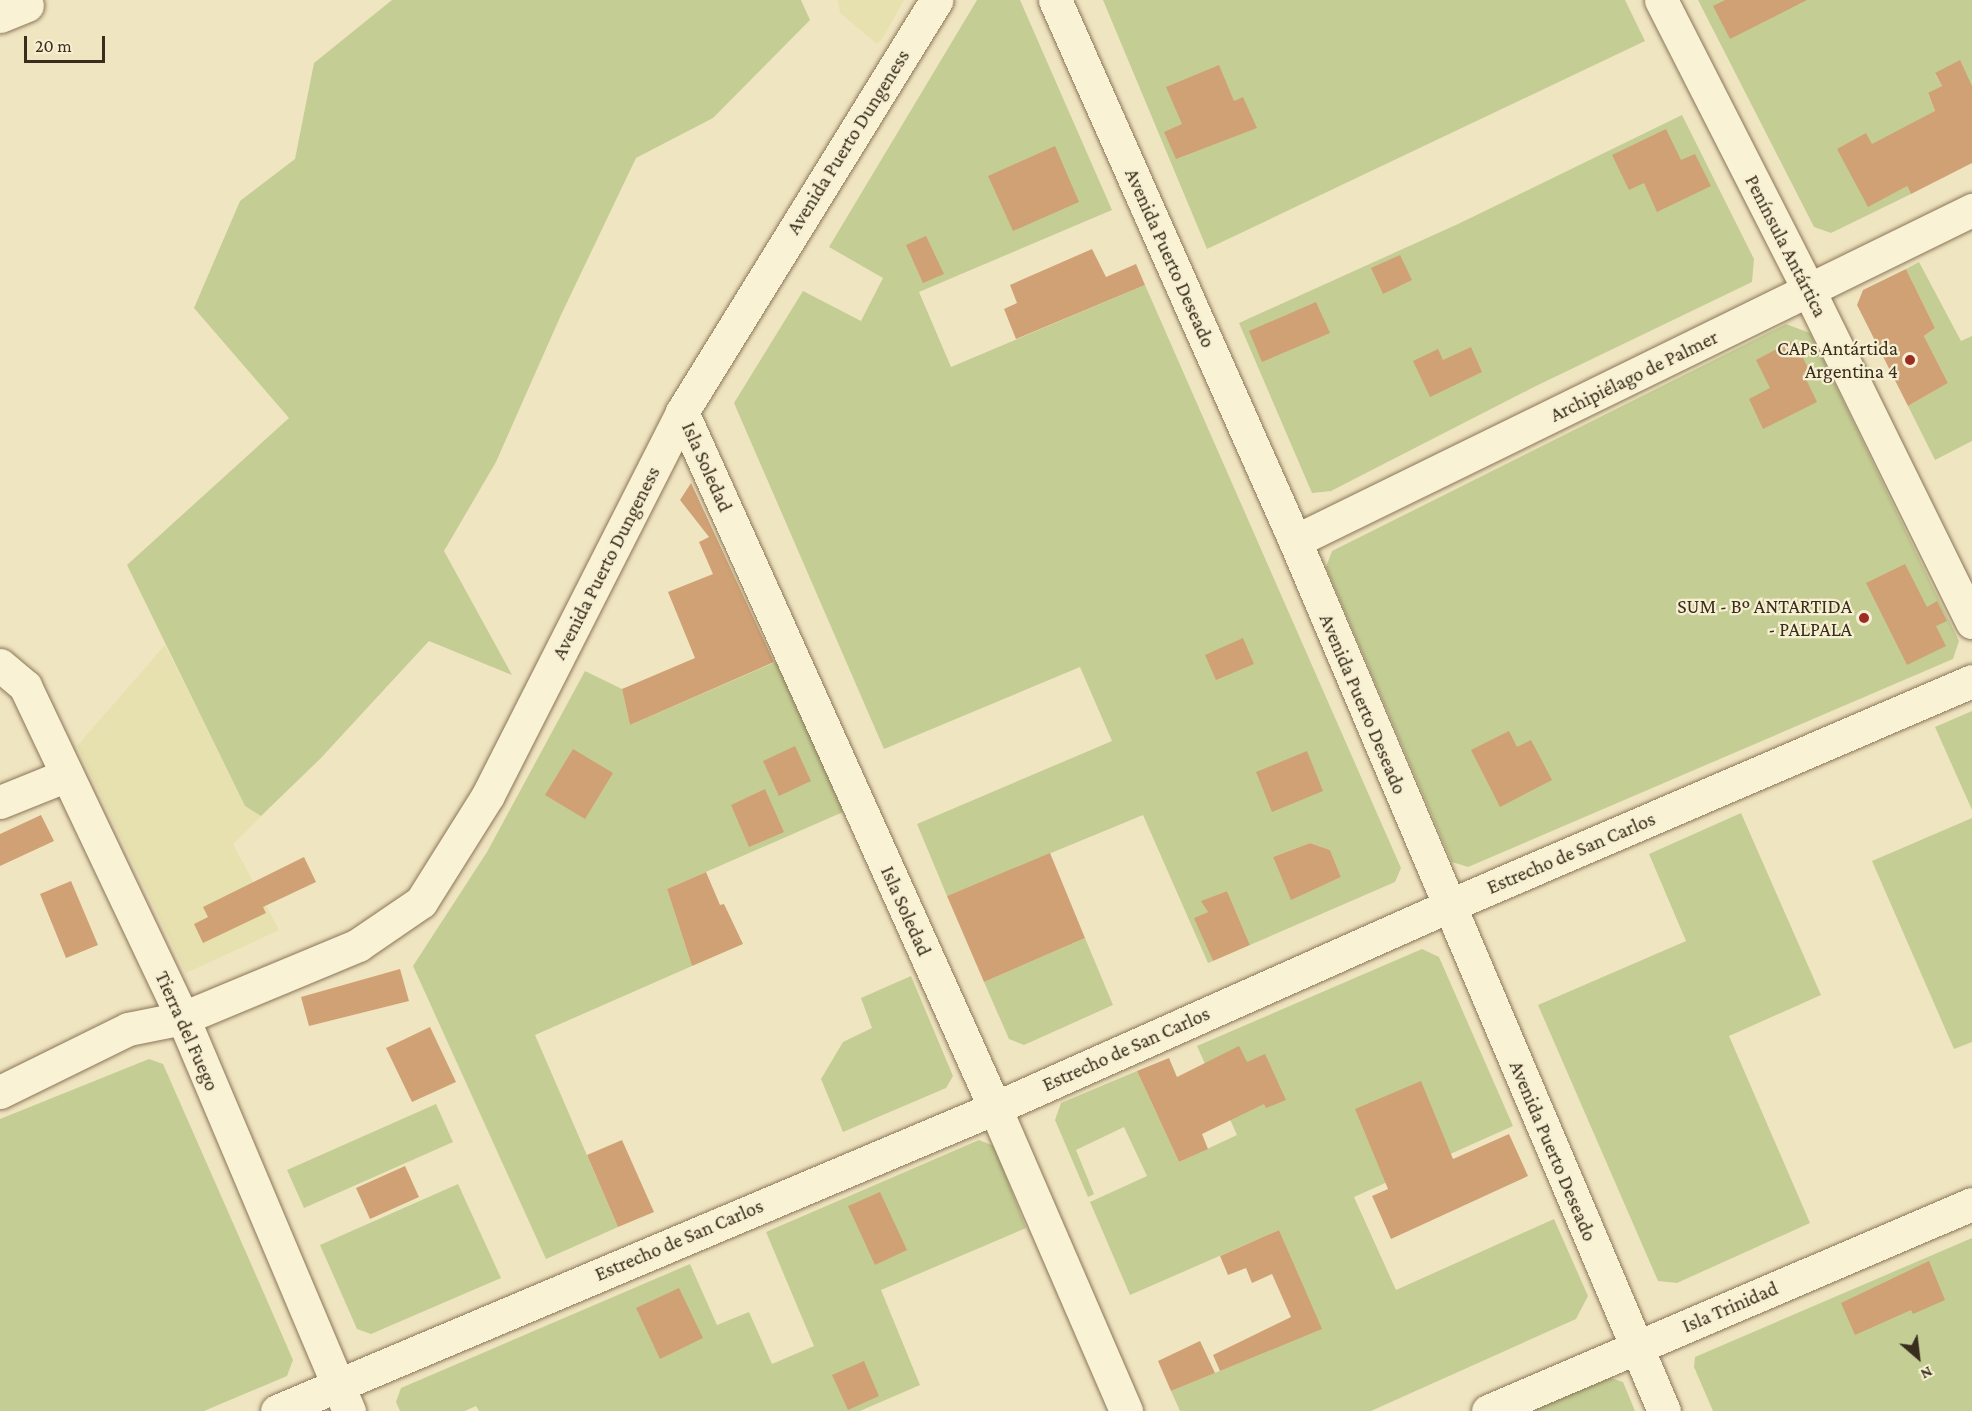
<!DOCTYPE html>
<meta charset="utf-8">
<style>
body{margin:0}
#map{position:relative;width:1972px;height:1411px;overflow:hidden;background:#f0e5c1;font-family:"Crimson Pro",serif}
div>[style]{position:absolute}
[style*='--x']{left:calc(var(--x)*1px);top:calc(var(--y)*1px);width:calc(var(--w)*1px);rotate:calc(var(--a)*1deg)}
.farmland>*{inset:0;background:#e6e1ae}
.green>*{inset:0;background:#c4ce94}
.building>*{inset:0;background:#d0a175}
.roads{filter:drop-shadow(0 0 2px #8a7658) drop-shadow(0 0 2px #8a7658)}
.minor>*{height:33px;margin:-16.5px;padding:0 16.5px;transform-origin:16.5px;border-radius:16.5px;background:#faf2d5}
.dots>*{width:16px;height:16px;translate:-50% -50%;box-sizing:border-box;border:3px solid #f7efd1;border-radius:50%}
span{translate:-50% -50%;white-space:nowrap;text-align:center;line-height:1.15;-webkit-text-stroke:4.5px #f7efd1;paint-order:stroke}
.street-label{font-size:20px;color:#392d1d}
.poi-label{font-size:20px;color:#392d1d}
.right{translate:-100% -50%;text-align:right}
.north{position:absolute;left:1888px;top:1327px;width:60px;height:60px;-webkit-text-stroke:4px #f7efd1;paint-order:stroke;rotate:152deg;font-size:16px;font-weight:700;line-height:24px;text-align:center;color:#392d1d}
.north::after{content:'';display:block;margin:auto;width:21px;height:27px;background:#392d1d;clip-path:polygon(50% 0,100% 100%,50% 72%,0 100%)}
.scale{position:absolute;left:24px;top:36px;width:81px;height:27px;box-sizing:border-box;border:3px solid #392d1d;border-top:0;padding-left:8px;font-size:18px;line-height:21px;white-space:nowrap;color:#392d1d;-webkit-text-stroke:4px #f7efd1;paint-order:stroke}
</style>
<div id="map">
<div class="farmland">
<div style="clip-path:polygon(838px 0,904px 0,883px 38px,877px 44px,840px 13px)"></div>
<div style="clip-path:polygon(165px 645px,245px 806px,261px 816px,233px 844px,279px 930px,186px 973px,77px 746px)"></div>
</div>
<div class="green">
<div style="clip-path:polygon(392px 0,801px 0,810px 20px,713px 118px,636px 158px,561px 315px,496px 462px,444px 551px,512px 675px,429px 641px,320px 759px,261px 816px,245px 806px,127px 565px,289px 418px,194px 308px,240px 201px,295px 159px,314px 63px)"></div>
<div style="clip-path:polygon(evenodd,977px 0,1020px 0,1112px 210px,919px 292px,951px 367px,1145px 285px,1401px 868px,1395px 882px,1250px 945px,1227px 891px,1202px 901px,1208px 912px,1195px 918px,1213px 961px,1208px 963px,1143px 815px,947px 896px,917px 824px,1112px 741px,1080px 667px,884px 749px,734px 403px,803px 291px,861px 321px,883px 278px,829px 247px,977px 0,1310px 843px,1330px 850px,1341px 877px,1291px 899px,1273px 857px,1310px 843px)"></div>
<div style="clip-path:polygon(1103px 0,1625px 0,1645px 41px,1207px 249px)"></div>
<div style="clip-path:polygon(1698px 0,1972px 0,1972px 86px,1935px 74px,1942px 86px,1928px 94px,1935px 111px,1893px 160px,1911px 194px,1831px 233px,1814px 227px)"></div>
<div style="clip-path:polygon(1682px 115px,1754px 259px,1752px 282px,1536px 386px,1331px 491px,1312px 493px,1239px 323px,1458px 224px)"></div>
<div style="clip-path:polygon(1919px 262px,1961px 341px,1972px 336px,1972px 441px,1935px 460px,1908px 406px,1948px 383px,1924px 336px,1935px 328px,1906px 269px)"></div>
<div style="clip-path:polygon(1786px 324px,1810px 333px,1959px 641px,1953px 659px,1468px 867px,1452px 862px,1326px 567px,1332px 551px)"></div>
<div style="clip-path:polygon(780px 660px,843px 812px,667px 889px,692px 966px,535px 1035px,618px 1227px,546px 1259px,413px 966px,487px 852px,585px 671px,622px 689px,630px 725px)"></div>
<div style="clip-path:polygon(1972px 711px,1972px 810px,1935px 727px)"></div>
<div style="clip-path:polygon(1741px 813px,1821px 995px,1729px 1036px,1810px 1223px,1677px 1283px,1658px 1281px,1538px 1005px,1686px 941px,1649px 854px)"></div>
<div style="clip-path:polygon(1972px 818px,1972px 1042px,1954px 1049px,1872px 861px)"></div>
<div style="clip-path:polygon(1085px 938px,1113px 1005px,1024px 1045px,1009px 1039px,984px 982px)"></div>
<div style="clip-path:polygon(1422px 949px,1439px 957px,1513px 1126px,1354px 1197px,1396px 1290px,1554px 1219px,1588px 1296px,1576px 1319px,1371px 1411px,1180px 1411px,1171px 1391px,1321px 1329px,1279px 1230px,1130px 1295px,1090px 1202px,1147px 1176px,1124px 1127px,1076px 1150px,1094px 1194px,1088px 1197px,1055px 1120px,1061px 1103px,1137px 1071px,1179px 1162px,1237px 1135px,1197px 1046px)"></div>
<div style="clip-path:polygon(911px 976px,953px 1076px,946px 1088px,843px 1132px,821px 1079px,843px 1042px,872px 1028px,861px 998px)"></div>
<div style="clip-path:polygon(149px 1059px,163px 1064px,259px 1282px,293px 1360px,287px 1376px,204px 1411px,0 1411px,0 1119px)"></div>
<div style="clip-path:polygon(436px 1104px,453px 1142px,304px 1208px,287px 1170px)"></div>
<div style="clip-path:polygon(979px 1140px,994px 1146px,1026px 1228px,881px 1290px,920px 1385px,860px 1411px,479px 1411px,476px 1406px,465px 1411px,400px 1411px,396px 1402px,401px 1388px,690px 1264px,717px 1325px,749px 1312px,772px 1364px,814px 1346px,766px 1232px)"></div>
<div style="clip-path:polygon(458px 1184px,501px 1278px,371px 1334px,357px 1329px,320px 1245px)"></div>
<div style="clip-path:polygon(1972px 1238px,1972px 1411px,1713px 1411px,1694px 1367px,1695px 1357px)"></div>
<div style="clip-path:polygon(1608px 1377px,1623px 1382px,1635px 1411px,1530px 1411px)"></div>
</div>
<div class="building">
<div style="clip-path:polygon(1725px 0,1807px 0,1730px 39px,1713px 6px)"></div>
<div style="clip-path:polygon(1960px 60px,1972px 86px,1972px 163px,1911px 194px,1907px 186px,1868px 207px,1837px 149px,1866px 133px,1872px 144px,1935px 111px,1928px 93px,1942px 86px,1935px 73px)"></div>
<div style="clip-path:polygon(1219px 65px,1234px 101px,1243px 97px,1257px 128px,1176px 159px,1164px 132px,1182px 124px,1166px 87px)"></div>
<div style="clip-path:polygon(1666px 129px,1681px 160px,1695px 154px,1711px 186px,1657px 212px,1644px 183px,1629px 190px,1612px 155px)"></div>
<div style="clip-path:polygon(1055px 146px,1079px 202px,1013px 231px,988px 176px)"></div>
<div style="clip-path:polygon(926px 236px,944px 274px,923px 283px,906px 245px)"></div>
<div style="clip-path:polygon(1092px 249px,1106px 277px,1136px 264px,1145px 285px,1016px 339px,1004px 309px,1017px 303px,1010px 285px)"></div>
<div style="clip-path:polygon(1400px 255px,1412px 280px,1383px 294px,1371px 268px)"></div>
<div style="clip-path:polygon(1906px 269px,1935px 328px,1924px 336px,1948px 383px,1908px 406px,1857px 305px,1863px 290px)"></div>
<div style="clip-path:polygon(1316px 302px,1330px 333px,1262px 362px,1249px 331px)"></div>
<div style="clip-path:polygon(1794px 340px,1809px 370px,1803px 373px,1817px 402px,1763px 429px,1749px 399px,1770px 388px,1756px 360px)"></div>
<div style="clip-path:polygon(1471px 347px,1482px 372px,1430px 397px,1413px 361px,1438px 349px,1443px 360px)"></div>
<div style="clip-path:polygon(691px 483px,774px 662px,630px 725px,622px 689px,695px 658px,668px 592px,713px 574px,699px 542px,709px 537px,680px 500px)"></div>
<div style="clip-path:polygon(1905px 564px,1927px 607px,1937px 601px,1947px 621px,1936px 626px,1946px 646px,1907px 665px,1866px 583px)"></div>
<div style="clip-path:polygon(1243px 638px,1254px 664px,1216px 680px,1205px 655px)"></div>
<div style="clip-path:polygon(1509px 731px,1517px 747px,1531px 740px,1552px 780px,1500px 807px,1471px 750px)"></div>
<div style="clip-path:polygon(795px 746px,811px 781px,779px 796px,763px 761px)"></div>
<div style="clip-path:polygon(573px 749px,613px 773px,585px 819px,545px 795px)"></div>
<div style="clip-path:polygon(1307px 751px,1323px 791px,1272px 812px,1256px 772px)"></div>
<div style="clip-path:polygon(765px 789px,784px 832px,749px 847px,731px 805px)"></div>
<div style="clip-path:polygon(41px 815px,54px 841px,0 866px,0 834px)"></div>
<div style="clip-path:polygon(1310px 843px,1330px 850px,1341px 877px,1291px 900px,1273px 857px)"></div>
<div style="clip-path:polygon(1050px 853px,1085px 938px,984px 982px,947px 896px)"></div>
<div style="clip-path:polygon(304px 857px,316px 882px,263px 907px,266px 913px,203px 943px,194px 924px,208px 917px,203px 907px)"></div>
<div style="clip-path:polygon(706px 872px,720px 905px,724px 904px,743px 944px,692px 966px,667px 889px)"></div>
<div style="clip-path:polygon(71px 881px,98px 945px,66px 958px,40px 894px)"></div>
<div style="clip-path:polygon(1227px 891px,1250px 945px,1213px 961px,1194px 918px,1208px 912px,1201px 901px)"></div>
<div style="clip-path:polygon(400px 969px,409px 1001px,309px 1026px,301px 997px)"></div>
<div style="clip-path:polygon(430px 1027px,456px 1082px,412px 1102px,386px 1048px)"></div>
<div style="clip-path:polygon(1239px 1046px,1247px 1062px,1265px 1054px,1286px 1100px,1266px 1108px,1264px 1104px,1202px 1134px,1208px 1149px,1179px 1162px,1137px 1071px,1169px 1058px,1177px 1077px)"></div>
<div style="clip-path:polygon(1421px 1081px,1453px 1159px,1509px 1134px,1528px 1176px,1391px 1239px,1372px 1196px,1388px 1189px,1355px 1109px)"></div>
<div style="clip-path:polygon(622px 1140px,654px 1212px,618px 1227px,587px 1155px)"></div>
<div style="clip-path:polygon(405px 1166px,419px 1197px,370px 1219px,356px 1188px)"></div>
<div style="clip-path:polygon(880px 1192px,907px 1250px,875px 1265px,848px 1206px)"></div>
<div style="clip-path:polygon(1279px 1230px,1322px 1329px,1220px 1371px,1213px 1355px,1291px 1317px,1272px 1274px,1252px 1283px,1246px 1268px,1228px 1275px,1220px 1256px)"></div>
<div style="clip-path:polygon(1929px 1261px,1945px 1300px,1913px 1314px,1911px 1310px,1855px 1335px,1841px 1303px)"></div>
<div style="clip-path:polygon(679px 1288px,703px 1338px,660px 1359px,636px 1308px)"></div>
<div style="clip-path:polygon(1200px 1341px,1215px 1373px,1171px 1391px,1158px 1361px)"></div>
<div style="clip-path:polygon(864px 1361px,879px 1396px,848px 1410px,832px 1375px)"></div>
</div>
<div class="roads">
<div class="minor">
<div style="--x:1055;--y:0;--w:592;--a:66.08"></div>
<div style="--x:1295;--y:541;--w:945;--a:67.02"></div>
<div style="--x:1661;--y:0;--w:326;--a:63"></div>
<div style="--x:1809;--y:291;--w:369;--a:63.8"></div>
<div style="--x:0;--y:16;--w:29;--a:-22"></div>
<div style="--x:682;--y:412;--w:763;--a:65.79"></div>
<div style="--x:995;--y:1108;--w:330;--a:66.6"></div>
<div style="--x:1295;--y:541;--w:754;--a:-26.06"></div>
<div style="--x:0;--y:665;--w:33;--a:40"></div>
<div style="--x:25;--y:686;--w:368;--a:64.6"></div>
<div style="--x:183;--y:1018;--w:427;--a:67.1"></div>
<div style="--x:0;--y:802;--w:72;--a:-21.9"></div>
<div style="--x:0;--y:1092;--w:143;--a:-26.2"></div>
<div style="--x:128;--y:1029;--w:56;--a:-11.3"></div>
<div style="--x:183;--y:1018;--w:190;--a:-22.6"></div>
<div style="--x:358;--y:945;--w:76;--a:-34.3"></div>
<div style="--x:421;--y:902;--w:126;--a:-57.9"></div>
<div style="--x:488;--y:795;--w:429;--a:-63.1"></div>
<div style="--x:682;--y:412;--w:484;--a:-58.3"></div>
<div style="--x:277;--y:1411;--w:779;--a:-22.88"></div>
<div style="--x:995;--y:1108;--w:496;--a:-24"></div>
<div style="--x:1448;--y:906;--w:570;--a:-23.24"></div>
<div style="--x:1488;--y:1411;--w:526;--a:-23.16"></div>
</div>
</div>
<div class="dots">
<div style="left:1910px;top:360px;background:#9c2d25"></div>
<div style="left:1864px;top:618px;background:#9c2d25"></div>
</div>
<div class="street-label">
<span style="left:848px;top:142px;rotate:-58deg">Avenida Puerto Dungeness</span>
<span style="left:1786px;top:246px;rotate:63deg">Península Antártica</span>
<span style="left:1170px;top:258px;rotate:66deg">Avenida Puerto Deseado</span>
<span style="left:1634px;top:376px;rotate:-26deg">Archipiélago de Palmer</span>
<span style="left:707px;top:467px;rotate:66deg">Isla Soledad</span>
<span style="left:606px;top:563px;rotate:-63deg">Avenida Puerto Dungeness</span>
<span style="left:1363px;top:704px;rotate:67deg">Avenida Puerto Deseado</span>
<span style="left:1571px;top:853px;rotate:-23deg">Estrecho de San Carlos</span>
<span style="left:906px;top:911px;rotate:66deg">Isla Soledad</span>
<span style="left:187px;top:1031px;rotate:66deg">Tierra del Fuego</span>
<span style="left:1126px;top:1049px;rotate:-24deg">Estrecho de San Carlos</span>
<span style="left:1553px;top:1151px;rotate:67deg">Avenida Puerto Deseado</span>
<span style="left:679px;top:1240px;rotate:-23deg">Estrecho de San Carlos</span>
<span style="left:1730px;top:1307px;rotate:-23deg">Isla Trinidad</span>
</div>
<div class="poi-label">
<span class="right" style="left:1898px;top:360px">CAPs Antártida<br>Argentina 4</span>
<span class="right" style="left:1852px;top:618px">SUM - Bº ANTARTIDA<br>- PALPALA</span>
</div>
<div class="north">N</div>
<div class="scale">20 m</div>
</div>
